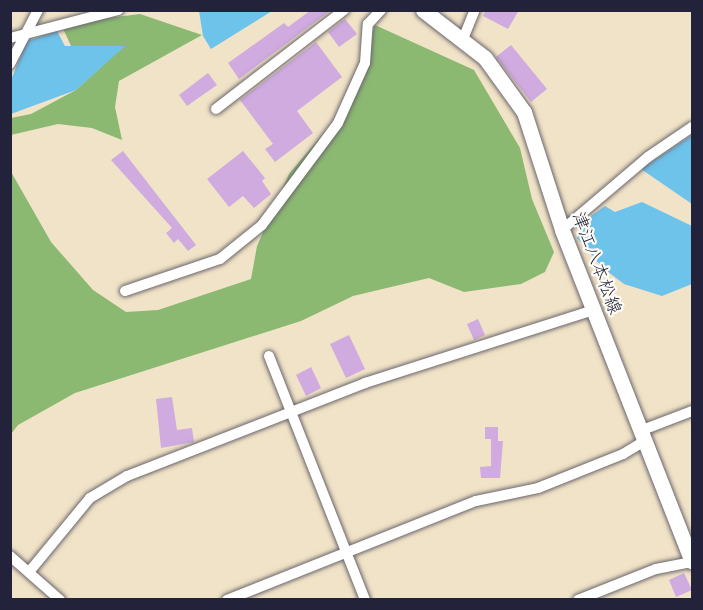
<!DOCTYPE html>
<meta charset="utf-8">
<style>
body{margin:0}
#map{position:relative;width:703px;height:610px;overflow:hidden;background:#f1e3c7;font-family:"Shantell Sans","Klee One",sans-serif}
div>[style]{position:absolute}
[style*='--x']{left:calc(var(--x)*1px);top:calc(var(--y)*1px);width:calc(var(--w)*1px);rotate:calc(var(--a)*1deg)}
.forest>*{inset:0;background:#8bb972}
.water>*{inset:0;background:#6ec3eb}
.building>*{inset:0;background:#d0abe0}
.roads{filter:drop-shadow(0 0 2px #6a666c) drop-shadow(0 0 2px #6a666c)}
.minor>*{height:10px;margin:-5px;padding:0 5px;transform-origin:5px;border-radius:5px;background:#fff}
.secondary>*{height:15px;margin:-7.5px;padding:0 7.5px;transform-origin:7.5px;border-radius:7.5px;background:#fff}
span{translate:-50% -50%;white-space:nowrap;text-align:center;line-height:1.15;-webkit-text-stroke:4.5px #fdfcf7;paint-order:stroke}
.street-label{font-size:18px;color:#22223b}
.frame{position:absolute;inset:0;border:12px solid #22223b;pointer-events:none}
</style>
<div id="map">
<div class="forest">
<div style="clip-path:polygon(140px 14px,202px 35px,119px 81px,115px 107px,122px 140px,92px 128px,58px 124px,11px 135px,11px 118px,31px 114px,76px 90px,124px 46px,71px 46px,61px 24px)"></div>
<div style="clip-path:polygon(375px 25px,474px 70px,520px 148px,532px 199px,554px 252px,545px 272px,521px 284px,464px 292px,429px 278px,353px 296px,301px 321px,75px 393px,18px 425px,11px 434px,10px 170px,51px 242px,93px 290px,126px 312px,158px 310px,251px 279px,257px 246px,289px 174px,339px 115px)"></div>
</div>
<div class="water">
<div style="clip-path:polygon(199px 11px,199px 10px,272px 11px,211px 49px,203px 36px)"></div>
<div style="clip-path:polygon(57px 31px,65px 46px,125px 46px,76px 90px,11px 114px,11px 80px,27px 41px)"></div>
<div style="clip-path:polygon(692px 135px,692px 204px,641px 169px)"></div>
<div style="clip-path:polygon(642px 202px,692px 226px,692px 284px,662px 296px,624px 284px,603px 268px,577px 238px,588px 218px,605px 206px,615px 212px)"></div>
</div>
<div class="building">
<div style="clip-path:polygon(311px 10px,331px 10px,239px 79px,228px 63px,284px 23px,288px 27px)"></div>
<div style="clip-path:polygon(486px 10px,519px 10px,508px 29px,483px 16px)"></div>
<div style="clip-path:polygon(345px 19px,357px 34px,339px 47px,328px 32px)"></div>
<div style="clip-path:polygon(316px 42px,342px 77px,297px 111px,313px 133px,275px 162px,265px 149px,273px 144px,240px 100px)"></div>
<div style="clip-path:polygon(511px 45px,547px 89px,531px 102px,496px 57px)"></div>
<div style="clip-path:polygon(208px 73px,217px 85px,187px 106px,179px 95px)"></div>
<div style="clip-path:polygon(123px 151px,196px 245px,188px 251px,178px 239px,174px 243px,166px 233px,172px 228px,111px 160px)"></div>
<div style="clip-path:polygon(243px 151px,265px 178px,262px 181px,271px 194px,254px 208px,243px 196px,229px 207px,207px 179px)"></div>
<div style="clip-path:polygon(478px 319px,485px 335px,474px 340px,467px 324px)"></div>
<div style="clip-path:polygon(349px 335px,365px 369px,346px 378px,330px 344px)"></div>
<div style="clip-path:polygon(311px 367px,321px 388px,306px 396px,296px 375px)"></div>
<div style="clip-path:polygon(172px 397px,177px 430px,192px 428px,194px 442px,161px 448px,156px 399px)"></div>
<div style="clip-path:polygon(485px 427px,498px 427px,498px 441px,503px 441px,500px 478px,481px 478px,480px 467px,491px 466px,491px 439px,485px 439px)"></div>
<div style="clip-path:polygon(684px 573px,692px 590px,676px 597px,669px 580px)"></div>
</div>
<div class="roads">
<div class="minor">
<div style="--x:10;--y:38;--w:112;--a:-14.5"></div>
<div style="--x:463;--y:39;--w:31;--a:-68"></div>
<div style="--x:10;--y:64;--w:61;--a:-62.6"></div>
<div style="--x:216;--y:109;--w:162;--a:-37.7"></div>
<div style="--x:562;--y:230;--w:113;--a:-40.3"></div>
<div style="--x:648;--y:157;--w:53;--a:-34.3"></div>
<div style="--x:125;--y:291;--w:100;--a:-18.6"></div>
<div style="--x:220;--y:259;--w:54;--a:-39"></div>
<div style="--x:262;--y:225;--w:127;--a:-53.3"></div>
<div style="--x:338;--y:123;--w:66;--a:-65.8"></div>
<div style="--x:365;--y:63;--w:39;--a:-86"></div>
<div style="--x:368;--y:24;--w:19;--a:-47"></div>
<div style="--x:269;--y:356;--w:262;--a:68.5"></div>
<div style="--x:640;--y:431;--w:56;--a:-21"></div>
<div style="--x:10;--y:556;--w:67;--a:41.3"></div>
<div style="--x:29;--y:572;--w:96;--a:-50.5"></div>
<div style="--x:90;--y:498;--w:43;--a:-30.7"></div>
<div style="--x:127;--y:476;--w:256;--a:-21.3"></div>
<div style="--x:365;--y:383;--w:240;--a:-17.7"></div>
<div style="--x:227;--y:600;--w:268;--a:-21.7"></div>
<div style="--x:476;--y:501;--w:63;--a:-11.8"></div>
<div style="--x:538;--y:488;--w:92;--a:-21.8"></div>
<div style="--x:623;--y:454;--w:23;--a:-31"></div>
<div style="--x:578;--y:600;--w:84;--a:-21.7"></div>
<div style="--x:656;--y:569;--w:37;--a:-11"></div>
</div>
<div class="secondary">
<div style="--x:423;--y:10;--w:78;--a:37.7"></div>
<div style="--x:485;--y:58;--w:67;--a:54.2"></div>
<div style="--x:524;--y:112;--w:124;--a:72.1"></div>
<div style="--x:562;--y:230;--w:356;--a:68.6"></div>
</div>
</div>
<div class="street-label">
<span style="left:597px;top:263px;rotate:69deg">津江八本松線</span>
</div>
<div class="frame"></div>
</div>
